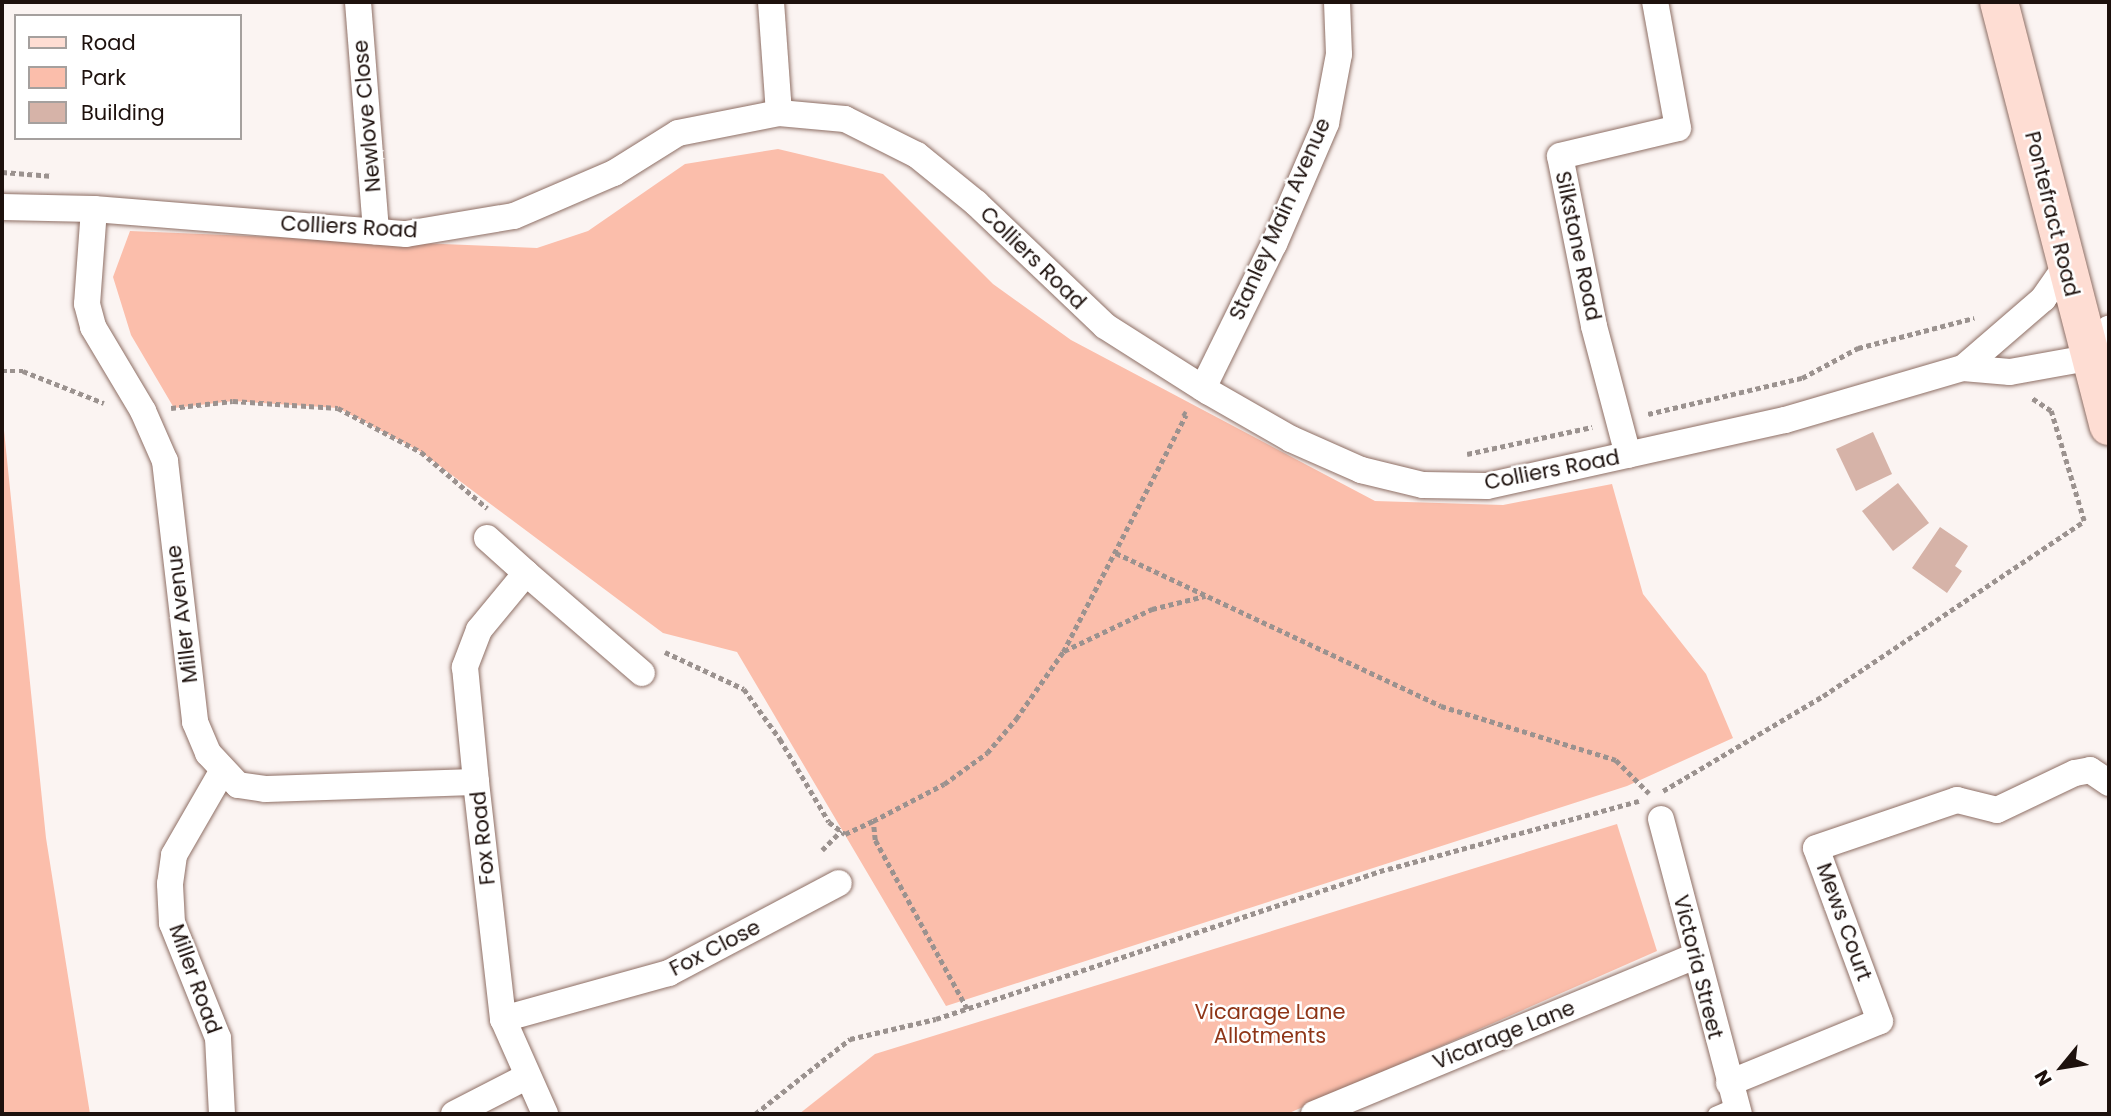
<!DOCTYPE html>
<style>
body{margin:0}
#map{position:relative;width:2111px;height:1116px;overflow:hidden;background:#fbf4f2;font-family:Poppins,sans-serif}
div>[style]{position:absolute}
[style*='--x']{left:calc(var(--x)*1px);top:calc(var(--y)*1px);width:calc(var(--w)*1px);rotate:calc(var(--a)*1deg)}
.green>*{inset:0;background:#fbbeab}
.building>*{inset:0;background:#d6b3a8}
.path>*{height:4.5px;margin-top:-2.25px;transform-origin:0;background:repeating-linear-gradient(90deg,#9b928f 0 5px,transparent 0 8.5px)}
.roads{filter:drop-shadow(0 0 2px #8e6f65) drop-shadow(0 0 2px #8e6f65)}
.lane>*{height:14px;margin:-7px;padding:0 7px;transform-origin:7px;border-radius:7px;background:#fff}
.street>*{height:26px;margin:-13px;padding:0 13px;transform-origin:13px;border-radius:13px;background:#fff}
.primary>*{height:38px;margin:-19px;padding:0 19px;transform-origin:19px;border-radius:19px;background:#feddd3}
span{translate:-50% -50%;white-space:nowrap;text-align:center;line-height:1.15;-webkit-text-stroke:5px #fff;paint-order:stroke}
.street-label{font-size:21px;color:#1d110d}
.park-label{font-size:21px;color:#8e3517}
.frame{position:absolute;inset:0;border:4px solid #1d110d;pointer-events:none}
.legend{position:absolute;left:14px;top:14px;width:228px;height:126px;box-sizing:border-box;background:#fff;border:2px solid #a5a09e;margin:0;padding:9px 12px;list-style:none;font-size:21px;color:#1d110d}
.legend li{display:flex;align-items:center;gap:14px;height:35px}
.legend b{width:35px;border:2px solid #a5a09e}
.north{position:absolute;left:2027px;top:1032px;width:70px;height:70px;-webkit-text-stroke:5px #fff;paint-order:stroke;rotate:240deg;font-size:19px;font-weight:700;line-height:28px;text-align:center;color:#1d110d}
.north::after{content:'';display:block;margin:auto;width:24px;height:32px;background:#1d110d;clip-path:polygon(50% 0,100% 100%,50% 72%,0 100%)}
</style>
<div id="map">
<div class="green">
<div style="clip-path:polygon(778px 149px,883px 174px,993px 284px,1071px 340px,1375px 501px,1503px 505px,1612px 484px,1643px 594px,1706px 674px,1733px 738px,1627px 786px,946px 1006px,737px 652px,663px 633px,421px 452px,338px 408px,233px 401px,174px 408px,131px 335px,113px 277px,130px 231px,537px 248px,588px 231px,685px 164px)"></div>
<div style="clip-path:polygon(2px 411px,46px 838px,90px 1114px,2px 1114px)"></div>
<div style="clip-path:polygon(1617px 824px,1657px 951px,1287px 1114px,799px 1114px,875px 1054px)"></div>
</div>
<div class="building">
<div style="clip-path:polygon(1873px 432px,1892px 474px,1856px 491px,1836px 449px)"></div>
<div style="clip-path:polygon(1898px 483px,1929px 523px,1893px 551px,1862px 511px)"></div>
<div style="clip-path:polygon(1940px 527px,1968px 546px,1955px 566px,1962px 571px,1947px 593px,1912px 568px)"></div>
</div>
<div class="path">
<div style="--x:2;--y:172;--w:51;--a:4.5"></div>
<div style="--x:2;--y:371;--w:21;--a:0"></div>
<div style="--x:23;--y:371;--w:87;--a:21.6"></div>
<div style="--x:171;--y:408;--w:62;--a:-6.4"></div>
<div style="--x:233;--y:401;--w:105;--a:3.8"></div>
<div style="--x:338;--y:408;--w:94;--a:27.9"></div>
<div style="--x:421;--y:452;--w:87;--a:40.3"></div>
<div style="--x:1648;--y:414;--w:158;--a:-13.2"></div>
<div style="--x:1802;--y:378;--w:64;--a:-28.2"></div>
<div style="--x:1858;--y:348;--w:120;--a:-14.5"></div>
<div style="--x:1467;--y:454;--w:128;--a:-12.2"></div>
<div style="--x:1116;--y:553;--w:359;--a:25.2"></div>
<div style="--x:1441;--y:706;--w:183;--a:17.1"></div>
<div style="--x:1616;--y:760;--w:47;--a:45"></div>
<div style="--x:1064;--y:651;--w:98;--a:-25.5"></div>
<div style="--x:1152;--y:609;--w:55;--a:-13.8"></div>
<div style="--x:665;--y:652;--w:87;--a:25.1"></div>
<div style="--x:744;--y:689;--w:62;--a:54.2"></div>
<div style="--x:780;--y:739;--w:96;--a:59.4"></div>
<div style="--x:829;--y:822;--w:20;--a:37"></div>
<div style="--x:845;--y:834;--w:31;--a:-25"></div>
<div style="--x:1663;--y:791;--w:186;--a:-30.7"></div>
<div style="--x:1823;--y:696;--w:314;--a:-33.8"></div>
<div style="--x:2084;--y:521;--w:115;--a:-106.7"></div>
<div style="--x:2051;--y:411;--w:24;--a:-147"></div>
<div style="--x:822;--y:850;--w:27;--a:-45"></div>
<div style="--x:967;--y:1009;--w:192;--a:-118.6"></div>
<div style="--x:875;--y:840;--w:19;--a:-96"></div>
<div style="--x:873;--y:821;--w:80;--a:-27.5"></div>
<div style="--x:944;--y:784;--w:53;--a:-35.8"></div>
<div style="--x:987;--y:753;--w:45;--a:-49.5"></div>
<div style="--x:1016;--y:719;--w:82;--a:-55"></div>
<div style="--x:1063;--y:652;--w:267;--a:-62.6"></div>
<div style="--x:1186;--y:415;--w:4;--a:-146"></div>
<div style="--x:755;--y:1114;--w:121;--a:-38.3"></div>
<div style="--x:850;--y:1039;--w:88;--a:-13.1"></div>
<div style="--x:936;--y:1019;--w:476;--a:-18.4"></div>
<div style="--x:1388;--y:869;--w:260;--a:-15.2"></div>
</div>
<div class="roads">
<div class="lane">
<div style="--x:1715;--y:1114;--w:23;--a:-23"></div>
</div>
<div class="street">
<div style="--x:358;--y:2;--w:230;--a:85.5"></div>
<div style="--x:771;--y:2;--w:111;--a:85.9"></div>
<div style="--x:2;--y:207;--w:92;--a:1.2"></div>
<div style="--x:94;--y:209;--w:313;--a:4.6"></div>
<div style="--x:406;--y:234;--w:109;--a:-9.5"></div>
<div style="--x:514;--y:216;--w:109;--a:-23.3"></div>
<div style="--x:614;--y:173;--w:75;--a:-32"></div>
<div style="--x:678;--y:133;--w:103;--a:-11.2"></div>
<div style="--x:779;--y:113;--w:66;--a:5.2"></div>
<div style="--x:845;--y:119;--w:80;--a:26.6"></div>
<div style="--x:917;--y:155;--w:76;--a:39.1"></div>
<div style="--x:976;--y:203;--w:178;--a:43.6"></div>
<div style="--x:1105;--y:326;--w:123;--a:32.4"></div>
<div style="--x:1209;--y:392;--w:95;--a:29.8"></div>
<div style="--x:1291;--y:439;--w:77;--a:23.9"></div>
<div style="--x:1361;--y:470;--w:64;--a:13.6"></div>
<div style="--x:1423;--y:485;--w:64;--a:0.9"></div>
<div style="--x:1487;--y:486;--w:305;--a:-12.5"></div>
<div style="--x:1785;--y:420;--w:185;--a:-16.3"></div>
<div style="--x:1963;--y:368;--w:47;--a:4.9"></div>
<div style="--x:2010;--y:372;--w:79;--a:-10.2"></div>
<div style="--x:94;--y:209;--w:95;--a:94.2"></div>
<div style="--x:87;--y:304;--w:24;--a:75"></div>
<div style="--x:93;--y:327;--w:98;--a:59.2"></div>
<div style="--x:143;--y:411;--w:55;--a:66.3"></div>
<div style="--x:165;--y:461;--w:263;--a:83.4"></div>
<div style="--x:195;--y:722;--w:34;--a:67"></div>
<div style="--x:208;--y:753;--w:44;--a:46.8"></div>
<div style="--x:238;--y:785;--w:27;--a:8"></div>
<div style="--x:265;--y:789;--w:211;--a:-1.9"></div>
<div style="--x:1963;--y:368;--w:106;--a:-40.8"></div>
<div style="--x:2043;--y:299;--w:39;--a:-55"></div>
<div style="--x:2097;--y:375;--w:48;--a:-75.4"></div>
<div style="--x:1203;--y:388;--w:161;--a:-63.8"></div>
<div style="--x:1274;--y:244;--w:132;--a:-66.7"></div>
<div style="--x:1326;--y:123;--w:70;--a:-79.3"></div>
<div style="--x:1339;--y:54;--w:52;--a:-92.2"></div>
<div style="--x:1628;--y:455;--w:133;--a:-104.8"></div>
<div style="--x:1594;--y:326;--w:173;--a:-101.3"></div>
<div style="--x:1560;--y:156;--w:121;--a:-13.3"></div>
<div style="--x:1678;--y:128;--w:128;--a:-100.3"></div>
<div style="--x:487;--y:538;--w:52;--a:41.9"></div>
<div style="--x:526;--y:573;--w:74;--a:129.5"></div>
<div style="--x:479;--y:630;--w:40;--a:111"></div>
<div style="--x:465;--y:667;--w:116;--a:84.5"></div>
<div style="--x:476;--y:782;--w:239;--a:83.5"></div>
<div style="--x:503;--y:1019;--w:104;--a:66.1"></div>
<div style="--x:526;--y:573;--w:153;--a:40.8"></div>
<div style="--x:1661;--y:819;--w:305;--a:75.2"></div>
<div style="--x:503;--y:1019;--w:172;--a:-15.5"></div>
<div style="--x:669;--y:973;--w:192;--a:-27.9"></div>
<div style="--x:1729;--y:1083;--w:163;--a:-22.3"></div>
<div style="--x:1880;--y:1021;--w:184;--a:-110.3"></div>
<div style="--x:1816;--y:848;--w:149;--a:-18.8"></div>
<div style="--x:1957;--y:800;--w:41;--a:14"></div>
<div style="--x:1997;--y:810;--w:86;--a:-25.4"></div>
<div style="--x:2075;--y:773;--w:15;--a:-11"></div>
<div style="--x:2090;--y:770;--w:23;--a:34"></div>
<div style="--x:222;--y:1114;--w:76;--a:-93"></div>
<div style="--x:218;--y:1038;--w:124;--a:-111.8"></div>
<div style="--x:172;--y:923;--w:39;--a:-93"></div>
<div style="--x:170;--y:884;--w:29;--a:-82"></div>
<div style="--x:174;--y:855;--w:96;--a:-60"></div>
<div style="--x:454;--y:1114;--w:81;--a:-27.2"></div>
<div style="--x:1314;--y:1114;--w:412;--a:-22.5"></div>
</div>
<div class="primary">
<div style="--x:1999;--y:2;--w:438;--a:75.5"></div>
</div>
</div>
<div class="street-label">
<span style="left:367px;top:116px;rotate:-95deg">Newlove Close</span>
<span style="left:2052px;top:214px;rotate:76deg">Pontefract Road</span>
<span style="left:1280px;top:219px;rotate:-66deg">Stanley Main Avenue</span>
<span style="left:349px;top:227px;rotate:3deg">Colliers Road</span>
<span style="left:1578px;top:246px;rotate:78deg">Silkstone Road</span>
<span style="left:1033px;top:258px;rotate:44deg">Colliers Road</span>
<span style="left:1552px;top:470px;rotate:-11deg">Colliers Road</span>
<span style="left:182px;top:614px;rotate:-97deg">Miller Avenue</span>
<span style="left:483px;top:838px;rotate:-96deg">Fox Road</span>
<span style="left:1844px;top:922px;rotate:70deg">Mews Court</span>
<span style="left:715px;top:948px;rotate:-27deg">Fox Close</span>
<span style="left:1698px;top:967px;rotate:76deg">Victoria Street</span>
<span style="left:195px;top:979px;rotate:70deg">Miller Road</span>
<span style="left:1504px;top:1035px;rotate:-22deg">Vicarage Lane</span>
</div>
<div class="park-label">
<span style="left:1270px;top:1024px">Vicarage Lane<br>Allotments</span>
</div>
<div class="frame"></div>
<ul class="legend">
<li><b style="height:9px;background:#feddd3"></b>Road</li>
<li><b style="height:19px;background:#fbbeab"></b>Park</li>
<li><b style="height:19px;background:#d6b3a8"></b>Building</li>
</ul>
<div class="north">N</div>
</div>
